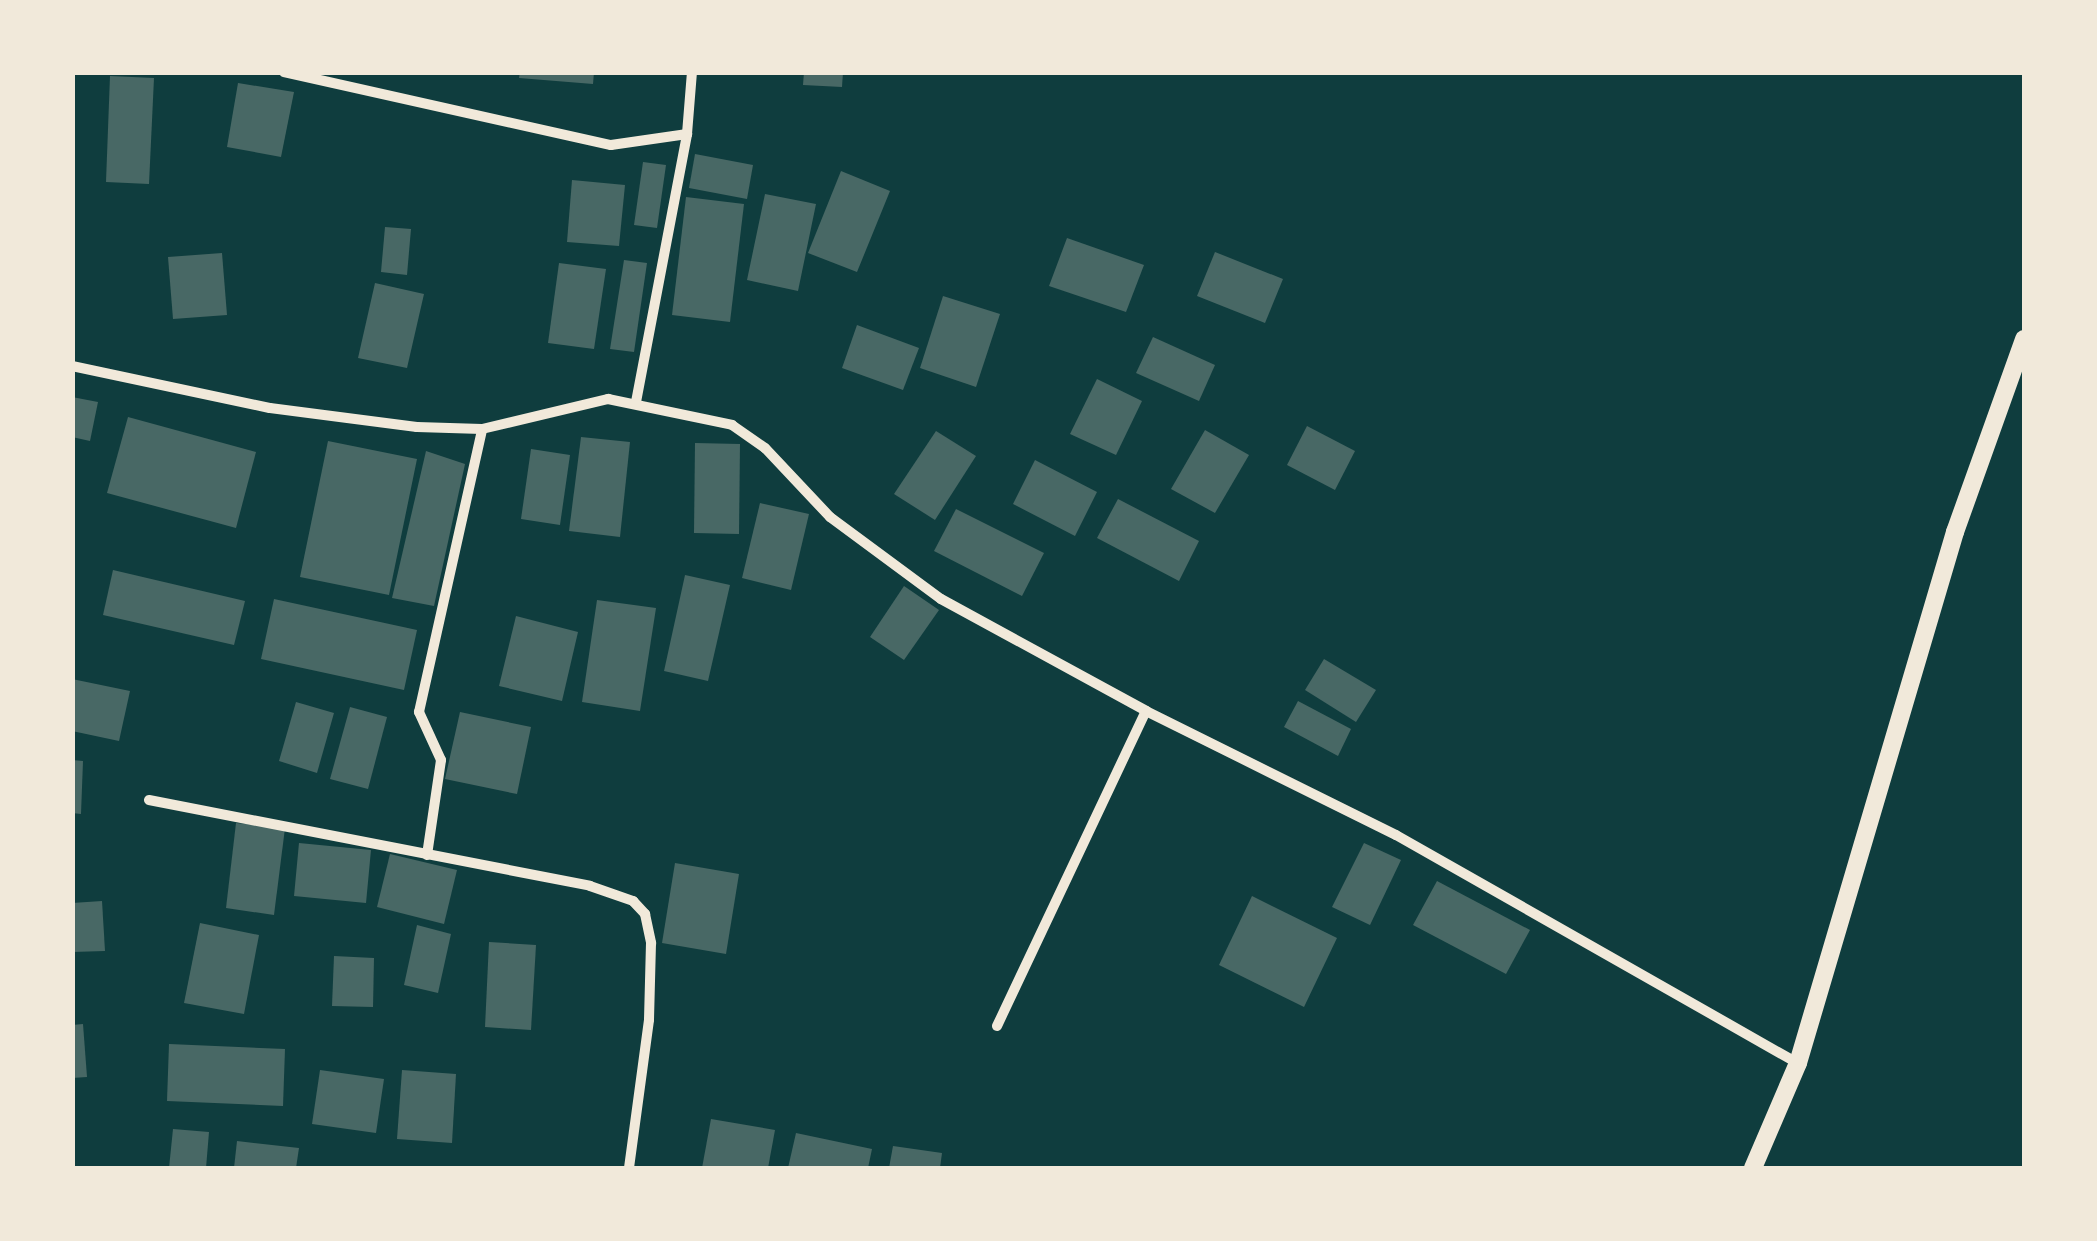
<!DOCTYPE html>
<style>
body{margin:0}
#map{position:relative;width:2097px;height:1241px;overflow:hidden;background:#0f3d3e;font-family:"IBM Plex Sans",sans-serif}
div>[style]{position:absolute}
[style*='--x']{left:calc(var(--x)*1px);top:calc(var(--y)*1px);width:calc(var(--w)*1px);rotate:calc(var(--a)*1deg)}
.building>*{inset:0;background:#486865}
.minor>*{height:10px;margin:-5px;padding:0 5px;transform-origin:5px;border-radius:5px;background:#f1e9da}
.tertiary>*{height:18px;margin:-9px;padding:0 9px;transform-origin:9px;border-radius:9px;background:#f1e9da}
span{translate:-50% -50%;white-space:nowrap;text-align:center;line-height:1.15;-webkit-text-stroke:9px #f1e9da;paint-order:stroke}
.frame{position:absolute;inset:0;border:75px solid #f1e9da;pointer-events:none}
</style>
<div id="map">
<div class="building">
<div style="clip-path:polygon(520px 72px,594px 72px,593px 84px,519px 78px)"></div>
<div style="clip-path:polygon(804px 72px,843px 72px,842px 87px,803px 85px)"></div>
<div style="clip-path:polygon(110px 76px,154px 78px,149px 184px,106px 182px)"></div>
<div style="clip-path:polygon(238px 83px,294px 92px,281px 157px,227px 147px)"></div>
<div style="clip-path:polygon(695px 154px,753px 165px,747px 199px,689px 188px)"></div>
<div style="clip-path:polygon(643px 162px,666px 165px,657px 228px,634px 225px)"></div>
<div style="clip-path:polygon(841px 171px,890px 191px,857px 272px,808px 253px)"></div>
<div style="clip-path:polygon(572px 180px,625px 185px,619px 246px,567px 242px)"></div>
<div style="clip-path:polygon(765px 194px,816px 204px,798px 291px,747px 280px)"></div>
<div style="clip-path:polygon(686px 197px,744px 204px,730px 322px,672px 315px)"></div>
<div style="clip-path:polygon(385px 227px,411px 229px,407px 275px,381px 272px)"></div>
<div style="clip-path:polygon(1067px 238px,1144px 265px,1126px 312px,1049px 286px)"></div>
<div style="clip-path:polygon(1215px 252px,1283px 279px,1265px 323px,1197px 296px)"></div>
<div style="clip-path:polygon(222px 253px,227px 315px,173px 319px,168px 257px)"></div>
<div style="clip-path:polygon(624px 260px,647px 263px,634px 352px,610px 349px)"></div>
<div style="clip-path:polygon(559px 263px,606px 269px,594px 349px,548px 343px)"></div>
<div style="clip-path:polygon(375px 283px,424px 294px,407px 368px,358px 358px)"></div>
<div style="clip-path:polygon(943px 296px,1000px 314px,976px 387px,920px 368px)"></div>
<div style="clip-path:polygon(857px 325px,919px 348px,903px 390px,842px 368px)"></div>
<div style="clip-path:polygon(1153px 337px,1215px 365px,1199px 401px,1136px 373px)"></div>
<div style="clip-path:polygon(1097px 379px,1142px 401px,1116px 455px,1070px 434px)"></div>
<div style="clip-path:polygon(72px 397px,98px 402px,90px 441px,72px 437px)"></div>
<div style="clip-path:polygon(128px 417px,256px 452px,236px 528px,107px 493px)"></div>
<div style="clip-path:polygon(1307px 426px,1355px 451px,1335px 490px,1287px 465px)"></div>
<div style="clip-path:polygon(1205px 430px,1249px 455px,1215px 513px,1171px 489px)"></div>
<div style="clip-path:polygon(936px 431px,976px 456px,935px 520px,894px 494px)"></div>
<div style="clip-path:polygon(581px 437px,630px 442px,620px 537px,569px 531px)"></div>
<div style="clip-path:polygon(328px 441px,417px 459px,389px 595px,300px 577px)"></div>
<div style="clip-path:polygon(695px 443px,740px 444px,739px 534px,694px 533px)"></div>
<div style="clip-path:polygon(531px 449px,570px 455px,560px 525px,521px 519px)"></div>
<div style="clip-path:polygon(426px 451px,465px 464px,434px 606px,392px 598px)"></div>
<div style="clip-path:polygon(1035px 460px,1097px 492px,1075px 536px,1013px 504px)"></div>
<div style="clip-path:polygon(1118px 499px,1199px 541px,1179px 581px,1097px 538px)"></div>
<div style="clip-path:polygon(760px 503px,809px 514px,791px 590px,742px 578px)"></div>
<div style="clip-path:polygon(956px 509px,1044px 553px,1022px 596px,934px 551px)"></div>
<div style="clip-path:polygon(113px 570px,245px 601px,234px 645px,103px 615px)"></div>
<div style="clip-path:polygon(685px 575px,730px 585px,708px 681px,664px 671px)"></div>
<div style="clip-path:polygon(904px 586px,939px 610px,904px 660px,870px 637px)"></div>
<div style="clip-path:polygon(274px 599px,417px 630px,404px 690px,261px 659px)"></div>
<div style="clip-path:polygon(597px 600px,656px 608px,640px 711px,582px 702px)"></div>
<div style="clip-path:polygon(516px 616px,578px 632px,562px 701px,499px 686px)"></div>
<div style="clip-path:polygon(1324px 659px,1376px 690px,1356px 722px,1305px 690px)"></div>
<div style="clip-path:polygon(72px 679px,130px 691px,119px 741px,72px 731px)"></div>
<div style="clip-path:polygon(1298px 701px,1351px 729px,1338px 756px,1284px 727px)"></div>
<div style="clip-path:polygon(296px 702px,334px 713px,317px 773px,279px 761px)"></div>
<div style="clip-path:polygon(350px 707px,387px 717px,368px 789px,330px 779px)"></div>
<div style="clip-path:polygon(460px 712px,531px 727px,517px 794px,445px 779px)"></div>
<div style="clip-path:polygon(72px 760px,83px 761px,81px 814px,72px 813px)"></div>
<div style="clip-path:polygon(236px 823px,285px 828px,274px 915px,226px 908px)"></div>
<div style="clip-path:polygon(299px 843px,371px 850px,366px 903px,294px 896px)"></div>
<div style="clip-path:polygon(1364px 843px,1401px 860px,1370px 925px,1332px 907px)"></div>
<div style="clip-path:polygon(390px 854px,457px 870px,444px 924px,377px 907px)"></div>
<div style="clip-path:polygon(675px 863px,739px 874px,726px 954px,662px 943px)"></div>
<div style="clip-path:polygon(1437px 881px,1530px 930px,1506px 974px,1413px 925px)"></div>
<div style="clip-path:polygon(1252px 896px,1337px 938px,1304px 1007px,1219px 965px)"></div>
<div style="clip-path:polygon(102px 901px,105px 951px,72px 952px,72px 903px)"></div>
<div style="clip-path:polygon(200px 923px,259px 935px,244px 1014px,184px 1003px)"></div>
<div style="clip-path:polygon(417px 925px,451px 934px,438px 993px,404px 985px)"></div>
<div style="clip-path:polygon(489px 942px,536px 945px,531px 1030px,485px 1027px)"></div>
<div style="clip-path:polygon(334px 956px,374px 958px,373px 1007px,332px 1006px)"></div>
<div style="clip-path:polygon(83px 1024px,87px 1077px,72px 1078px,72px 1025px)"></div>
<div style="clip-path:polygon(169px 1044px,285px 1049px,283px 1106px,167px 1101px)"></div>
<div style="clip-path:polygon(320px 1070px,384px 1079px,376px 1133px,312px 1124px)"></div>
<div style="clip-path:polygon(402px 1070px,456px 1074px,452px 1143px,397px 1139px)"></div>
<div style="clip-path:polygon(711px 1119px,775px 1130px,768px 1168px,702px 1168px)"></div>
<div style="clip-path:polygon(173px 1129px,209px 1132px,206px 1168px,169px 1168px)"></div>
<div style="clip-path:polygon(796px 1133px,872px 1149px,868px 1168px,788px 1168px)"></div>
<div style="clip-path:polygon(237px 1141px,299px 1148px,296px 1168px,234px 1168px)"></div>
<div style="clip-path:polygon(893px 1146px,942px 1153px,940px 1168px,889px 1168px)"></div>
</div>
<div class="minor">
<div style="--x:284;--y:72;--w:335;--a:12.6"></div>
<div style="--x:611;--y:145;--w:77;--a:-8.2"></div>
<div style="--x:72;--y:366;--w:202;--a:12"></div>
<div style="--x:270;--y:408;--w:148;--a:7.4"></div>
<div style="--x:417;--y:427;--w:65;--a:1.8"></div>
<div style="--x:482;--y:429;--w:130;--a:-13.4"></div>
<div style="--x:608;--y:399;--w:127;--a:11.8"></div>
<div style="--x:732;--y:425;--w:40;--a:34.9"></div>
<div style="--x:765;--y:448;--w:95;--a:46.7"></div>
<div style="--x:830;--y:517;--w:138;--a:36.5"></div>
<div style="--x:941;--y:599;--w:234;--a:28.6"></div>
<div style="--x:1146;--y:711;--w:279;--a:26.4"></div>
<div style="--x:1396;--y:835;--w:462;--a:29.6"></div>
<div style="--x:636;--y:402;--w:273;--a:-79.2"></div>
<div style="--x:687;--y:134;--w:62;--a:-85.4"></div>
<div style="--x:149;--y:800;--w:449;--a:11"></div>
<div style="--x:590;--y:886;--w:46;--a:19.2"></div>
<div style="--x:633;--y:901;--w:18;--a:47"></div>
<div style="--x:645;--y:914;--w:30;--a:78"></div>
<div style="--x:651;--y:943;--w:77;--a:91.5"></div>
<div style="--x:649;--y:1020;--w:149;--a:97.7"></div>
<div style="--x:427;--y:855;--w:96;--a:-81.6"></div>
<div style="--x:441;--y:760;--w:53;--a:-114.6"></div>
<div style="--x:419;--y:712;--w:290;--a:-77.4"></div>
<div style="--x:997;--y:1026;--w:348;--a:-64.7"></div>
</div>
<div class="tertiary">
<div style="--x:1753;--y:1168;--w:114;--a:-66.8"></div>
<div style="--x:1798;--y:1063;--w:554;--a:-73.53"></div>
<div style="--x:1955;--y:532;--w:205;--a:-70.3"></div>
</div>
<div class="frame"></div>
</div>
